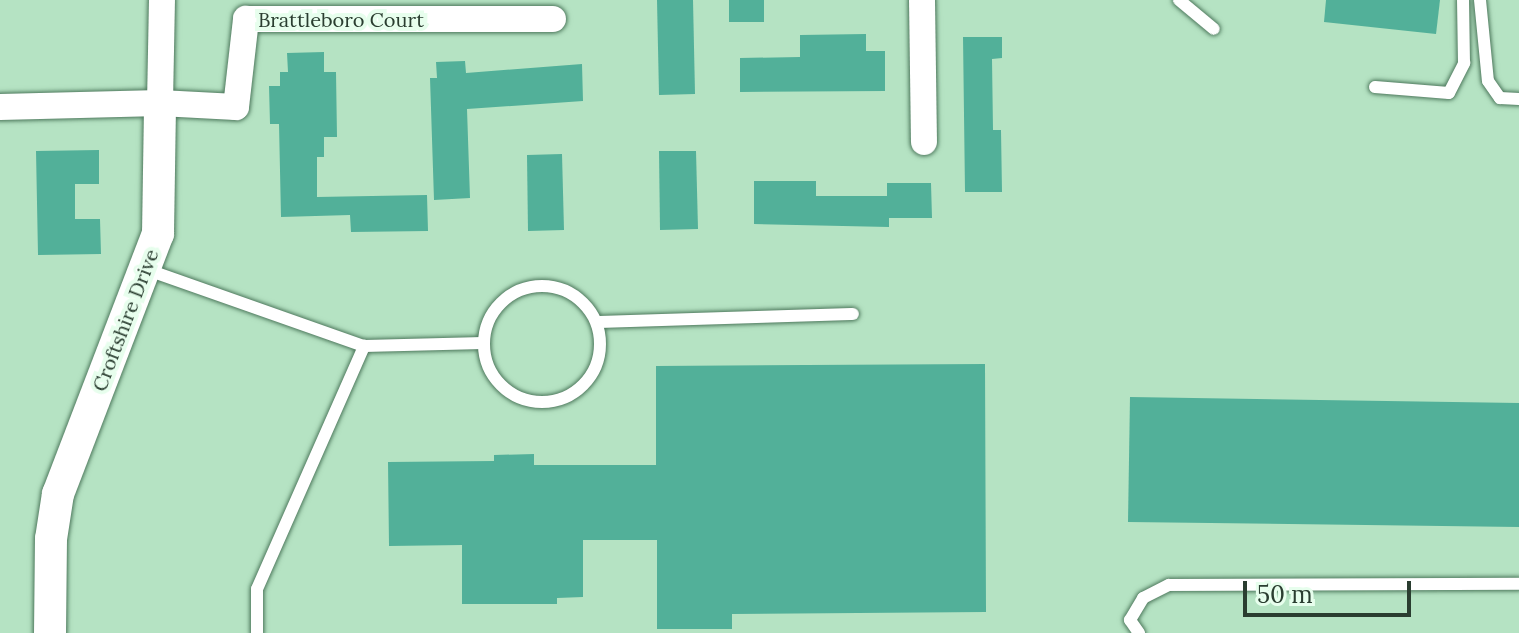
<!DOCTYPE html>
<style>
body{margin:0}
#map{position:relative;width:1519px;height:633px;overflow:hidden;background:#b5e3c3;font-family:Lora,serif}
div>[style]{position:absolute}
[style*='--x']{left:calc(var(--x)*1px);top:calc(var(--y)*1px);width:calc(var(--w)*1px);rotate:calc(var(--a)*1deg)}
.building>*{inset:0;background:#52b099}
.roads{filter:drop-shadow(0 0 2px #4e795d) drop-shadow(0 0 2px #4e795d)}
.service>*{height:12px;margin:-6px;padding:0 6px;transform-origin:6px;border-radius:6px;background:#fff}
.service>.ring{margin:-6px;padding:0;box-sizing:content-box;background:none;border:12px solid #fff;border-radius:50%}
.minor>*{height:26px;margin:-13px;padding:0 13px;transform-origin:13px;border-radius:13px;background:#fff}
.tertiary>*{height:32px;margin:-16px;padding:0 16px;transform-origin:16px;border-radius:16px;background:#fff}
span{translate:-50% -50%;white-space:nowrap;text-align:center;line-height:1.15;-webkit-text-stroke:8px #e7feed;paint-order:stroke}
.street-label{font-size:20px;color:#2a3d30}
.scale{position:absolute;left:1243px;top:581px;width:168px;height:36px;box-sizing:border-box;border:4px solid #2a3d30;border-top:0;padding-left:10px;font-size:24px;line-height:28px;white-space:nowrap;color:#2a3d30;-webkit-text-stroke:6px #e7feed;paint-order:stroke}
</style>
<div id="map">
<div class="building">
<div style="clip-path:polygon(657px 0,693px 0,695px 94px,659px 95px)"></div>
<div style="clip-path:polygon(729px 0,764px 0,764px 22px,729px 22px)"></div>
<div style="clip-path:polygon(1326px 0,1440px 0,1436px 34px,1324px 22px)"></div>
<div style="clip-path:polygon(866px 34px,866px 51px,885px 51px,885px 91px,740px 92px,740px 58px,800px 57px,800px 35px)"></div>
<div style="clip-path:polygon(963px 37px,1002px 37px,1002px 58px,992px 59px,993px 130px,1001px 130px,1002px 192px,965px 192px)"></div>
<div style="clip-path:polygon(324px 52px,324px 72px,336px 72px,337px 137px,324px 137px,324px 157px,317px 157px,317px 197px,427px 195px,428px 231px,351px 232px,350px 215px,281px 217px,279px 124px,270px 124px,269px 86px,280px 86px,280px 72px,288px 72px,287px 53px)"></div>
<div style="clip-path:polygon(465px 61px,466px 73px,582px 64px,583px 101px,467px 109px,470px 198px,434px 200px,430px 78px,437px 78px,436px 62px)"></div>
<div style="clip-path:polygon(99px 150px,99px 184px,75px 184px,75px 219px,100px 219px,101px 254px,38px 255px,36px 151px)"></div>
<div style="clip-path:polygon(659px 151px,696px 151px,698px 229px,660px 230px)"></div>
<div style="clip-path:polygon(562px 154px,564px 230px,528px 231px,527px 155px)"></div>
<div style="clip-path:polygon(754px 181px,816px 181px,816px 196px,887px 196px,887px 183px,931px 183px,932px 218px,889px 218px,889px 227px,754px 224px)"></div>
<div style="clip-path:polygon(985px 364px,986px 612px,732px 614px,732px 629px,657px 629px,657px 540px,583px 540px,583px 597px,557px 598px,557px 604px,462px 604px,462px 545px,389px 546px,388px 462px,494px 461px,494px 455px,534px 454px,534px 465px,656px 465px,656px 366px)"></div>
<div style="clip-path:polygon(1130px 397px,1519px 403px,1519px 527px,1128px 522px)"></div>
</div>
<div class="roads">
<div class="service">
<div style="--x:1179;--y:0;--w:45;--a:39.6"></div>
<div style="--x:1480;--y:0;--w:81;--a:84.4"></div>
<div style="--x:1488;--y:81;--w:21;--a:55"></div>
<div style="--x:1500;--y:98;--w:19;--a:3"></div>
<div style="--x:1375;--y:87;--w:74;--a:4.6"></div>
<div style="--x:1449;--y:93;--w:34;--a:-63"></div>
<div style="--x:1464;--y:63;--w:63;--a:-90.9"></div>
<div style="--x:148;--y:270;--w:229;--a:19.4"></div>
<div style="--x:364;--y:346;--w:119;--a:-1.4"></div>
<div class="ring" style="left:484px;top:286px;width:104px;height:104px"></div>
<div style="--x:597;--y:322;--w:256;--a:-1.8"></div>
<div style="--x:257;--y:633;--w:44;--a:-90"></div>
<div style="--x:257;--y:589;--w:266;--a:-66.2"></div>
<div style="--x:1139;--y:633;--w:16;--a:-125"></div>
<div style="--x:1130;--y:620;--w:26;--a:-59"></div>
<div style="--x:1143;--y:598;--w:29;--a:-27"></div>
<div style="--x:1169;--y:585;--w:350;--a:-0.2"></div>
</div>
<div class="minor">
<div style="--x:922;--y:0;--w:142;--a:89.2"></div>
<div style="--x:160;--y:103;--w:103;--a:-88.9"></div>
<div style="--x:0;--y:107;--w:160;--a:-1.4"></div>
<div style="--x:160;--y:103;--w:76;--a:3"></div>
<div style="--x:236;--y:107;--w:89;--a:-83.5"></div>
<div style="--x:246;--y:19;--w:307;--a:0"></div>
</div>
<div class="tertiary">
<div style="--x:50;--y:633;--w:94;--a:-89.4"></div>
<div style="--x:51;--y:539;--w:46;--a:-81.2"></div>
<div style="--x:58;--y:494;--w:279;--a:-69"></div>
<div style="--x:158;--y:234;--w:131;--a:-89.1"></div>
</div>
</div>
<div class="street-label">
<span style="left:341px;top:19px">Brattleboro Court</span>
<span style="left:125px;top:320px;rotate:-69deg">Croftshire Drive</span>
</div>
<div class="scale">50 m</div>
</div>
